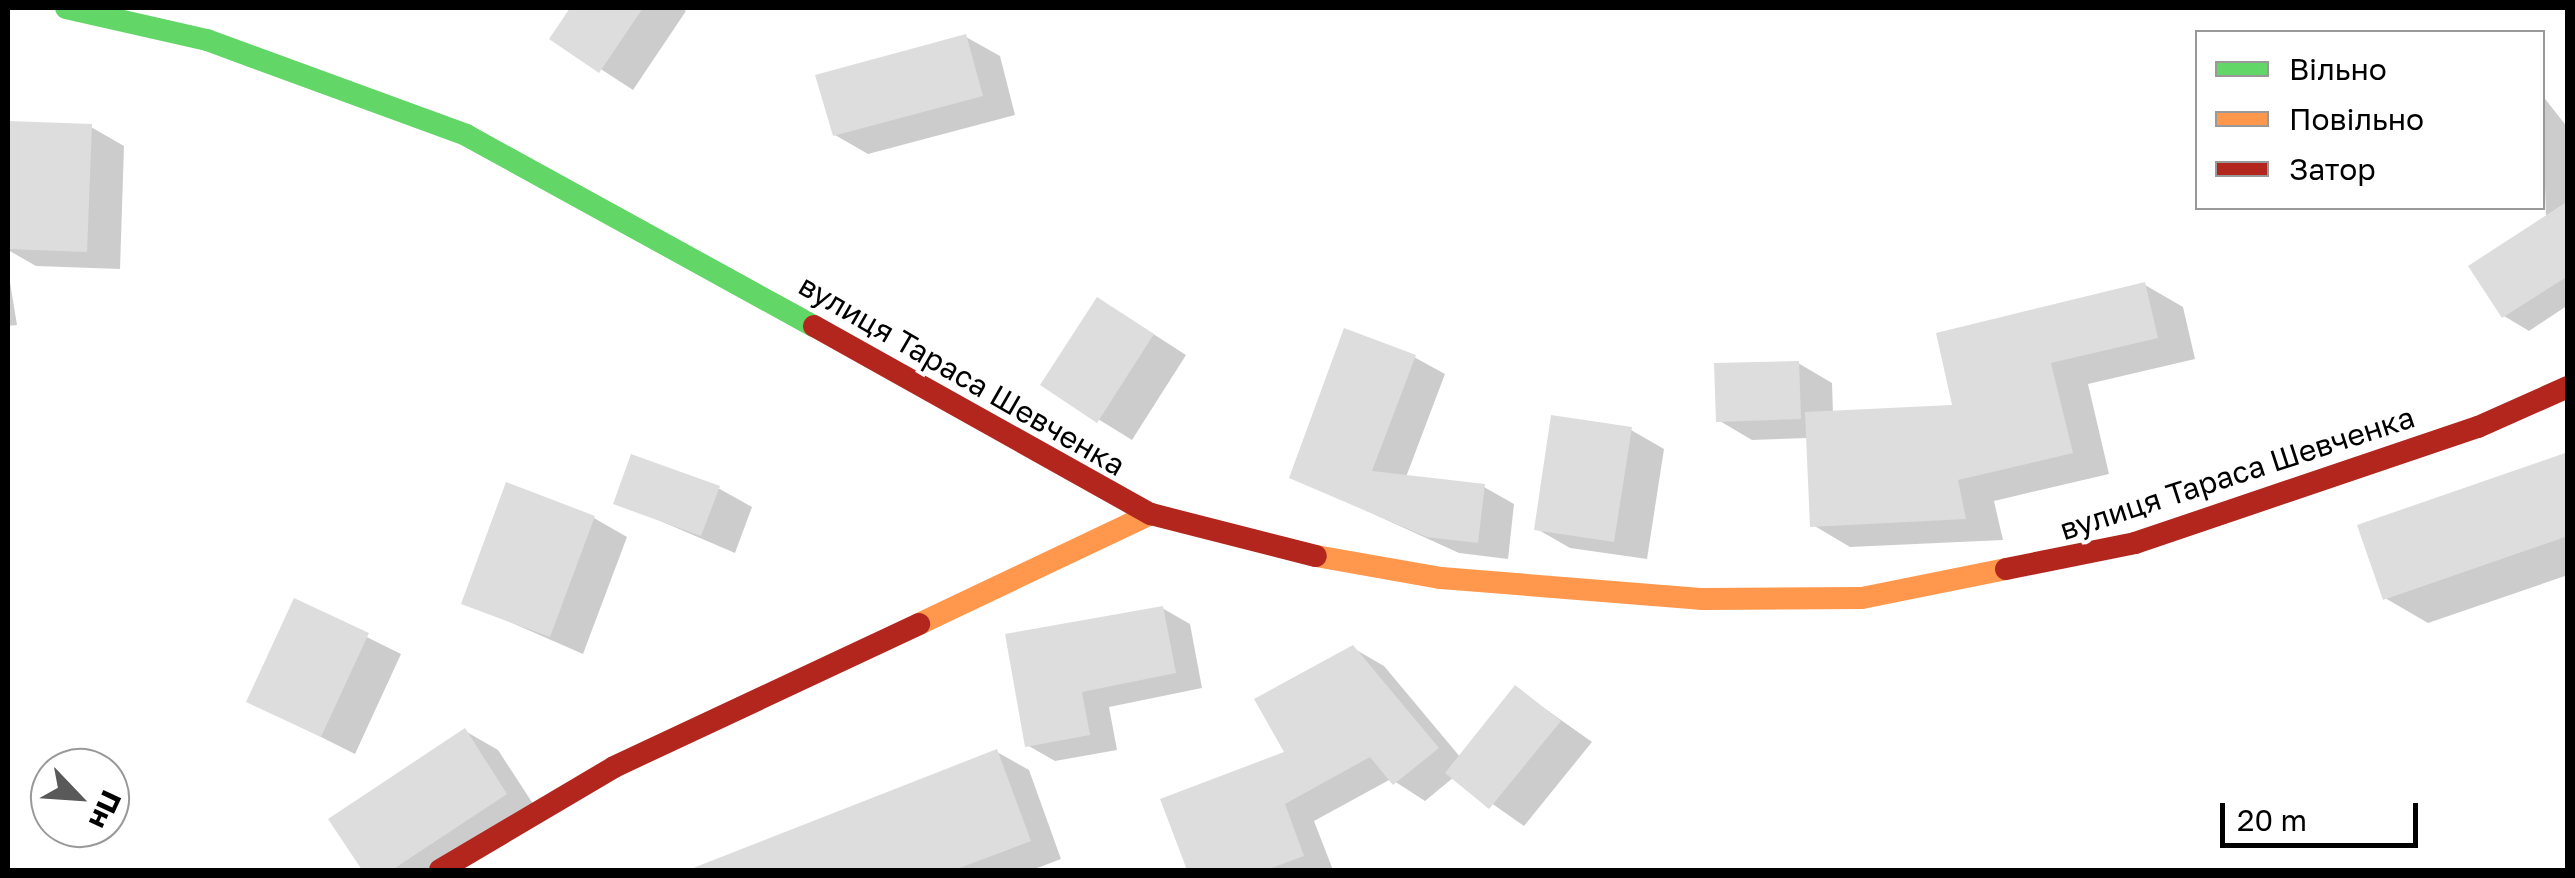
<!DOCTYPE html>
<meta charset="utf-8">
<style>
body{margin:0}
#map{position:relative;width:2575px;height:878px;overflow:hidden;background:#fff;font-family:"Golos Text",sans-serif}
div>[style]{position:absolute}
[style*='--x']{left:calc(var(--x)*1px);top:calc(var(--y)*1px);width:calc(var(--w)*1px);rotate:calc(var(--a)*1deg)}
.shadow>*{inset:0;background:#0003}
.building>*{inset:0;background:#ddd}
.fast>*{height:22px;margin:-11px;padding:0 11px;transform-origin:11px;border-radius:11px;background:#63d668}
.slow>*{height:22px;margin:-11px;padding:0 11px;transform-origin:11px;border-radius:11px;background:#ff974d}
.jam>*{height:22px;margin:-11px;padding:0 11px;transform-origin:11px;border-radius:11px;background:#b3261e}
span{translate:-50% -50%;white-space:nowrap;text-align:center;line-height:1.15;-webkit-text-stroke:8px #fff;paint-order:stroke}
.street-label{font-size:30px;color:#000}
.frame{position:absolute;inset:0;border:10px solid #000;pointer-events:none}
.legend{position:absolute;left:2195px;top:30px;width:350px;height:180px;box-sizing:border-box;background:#fff;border:2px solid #999;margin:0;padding:12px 18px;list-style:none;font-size:30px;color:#000}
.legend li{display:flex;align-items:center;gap:20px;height:50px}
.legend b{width:50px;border:2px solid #999}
.north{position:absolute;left:30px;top:748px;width:100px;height:100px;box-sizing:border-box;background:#fff;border:2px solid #999;border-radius:50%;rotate:115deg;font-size:28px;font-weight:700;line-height:40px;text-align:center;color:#000}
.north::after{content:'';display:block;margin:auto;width:35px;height:45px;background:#595959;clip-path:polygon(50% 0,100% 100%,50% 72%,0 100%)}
.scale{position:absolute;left:2220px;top:803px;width:198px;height:45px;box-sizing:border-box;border:5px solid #000;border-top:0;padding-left:12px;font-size:30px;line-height:35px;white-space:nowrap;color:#000;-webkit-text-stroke:8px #fff;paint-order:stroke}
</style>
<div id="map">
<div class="shadow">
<div style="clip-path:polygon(573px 8px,681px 8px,686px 11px,633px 90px,553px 38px)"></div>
<div style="clip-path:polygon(966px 37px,1000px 56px,1015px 115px,868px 154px,835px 135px)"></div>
<div style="clip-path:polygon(2542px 95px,2568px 128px,2568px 305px,2529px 331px,2504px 316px,2546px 218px)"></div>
<div style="clip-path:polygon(8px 124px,91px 127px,124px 146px,120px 269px,36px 266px,8px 250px)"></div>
<div style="clip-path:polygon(8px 270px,17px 325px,8px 326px)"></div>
<div style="clip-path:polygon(2145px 285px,2183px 307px,2195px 359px,2088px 384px,2109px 474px,1994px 501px,2003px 540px,1850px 547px,1813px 525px,1809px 438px,1752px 440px,1718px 420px,1798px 363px,1832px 383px,1833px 413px,1955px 407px)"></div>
<div style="clip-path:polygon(1130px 319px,1186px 355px,1132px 440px,1043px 385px)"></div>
<div style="clip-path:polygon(1414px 357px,1445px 374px,1406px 477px,1484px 487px,1514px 504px,1508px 559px,1459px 553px,1292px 477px)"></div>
<div style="clip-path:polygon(1631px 430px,1664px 449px,1647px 559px,1570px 548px,1537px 529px)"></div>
<div style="clip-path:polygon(2568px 455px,2568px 575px,2428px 623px,2385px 598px)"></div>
<div style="clip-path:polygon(718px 488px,752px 507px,735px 553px,616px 502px)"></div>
<div style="clip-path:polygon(594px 518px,627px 537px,583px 654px,464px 602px)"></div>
<div style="clip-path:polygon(296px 602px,401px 654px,355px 754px,249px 701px)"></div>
<div style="clip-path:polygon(1162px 608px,1190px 624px,1202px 688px,1109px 707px,1117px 750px,1055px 761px,1027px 745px)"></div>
<div style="clip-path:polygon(1353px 648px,1384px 666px,1461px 758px,1516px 688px,1592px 742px,1524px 826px,1454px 777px,1425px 801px,1391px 779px,1314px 821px,1333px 870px,1190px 870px,1163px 801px,1288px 753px)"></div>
<div style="clip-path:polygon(465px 731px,498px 750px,539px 813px,453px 870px,365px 870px,331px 820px)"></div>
<div style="clip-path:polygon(997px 752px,1029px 770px,1061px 859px,1032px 870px,694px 870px)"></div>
</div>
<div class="building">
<div style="clip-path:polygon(570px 8px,643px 8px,599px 73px,549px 39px)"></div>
<div style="clip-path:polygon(966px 34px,983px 96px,833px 136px,815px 75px)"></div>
<div style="clip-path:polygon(8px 121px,92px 124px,87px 252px,8px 249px)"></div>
<div style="clip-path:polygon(2568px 201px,2568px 276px,2502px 318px,2468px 266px)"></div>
<div style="clip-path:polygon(2145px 282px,2158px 338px,2051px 363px,2073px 453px,1958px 480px,1966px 519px,1810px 527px,1805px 412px,1952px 405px,1936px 333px)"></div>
<div style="clip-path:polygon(1097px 297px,1154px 334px,1097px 423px,1040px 385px)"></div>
<div style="clip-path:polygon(1344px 328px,1416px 355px,1372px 471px,1485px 484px,1478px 543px,1427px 537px,1289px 478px)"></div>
<div style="clip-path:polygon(1799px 361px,1801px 419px,1716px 422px,1714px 363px)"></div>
<div style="clip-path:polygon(1551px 415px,1632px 427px,1614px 542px,1534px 530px)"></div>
<div style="clip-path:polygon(2568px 452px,2568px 536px,2383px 600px,2357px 525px)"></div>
<div style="clip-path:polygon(631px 454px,720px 486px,701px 536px,613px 504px)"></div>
<div style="clip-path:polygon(506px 482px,595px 516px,550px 637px,461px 604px)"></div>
<div style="clip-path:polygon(294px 598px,369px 633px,321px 737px,246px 702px)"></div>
<div style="clip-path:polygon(1163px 606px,1176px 673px,1082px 692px,1090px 735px,1025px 747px,1005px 634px)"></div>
<div style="clip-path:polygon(1353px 645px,1439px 748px,1393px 785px,1370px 757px,1285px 804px,1304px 856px,1266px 870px,1187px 870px,1160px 799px,1284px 752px,1254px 699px)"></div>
<div style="clip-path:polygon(1515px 685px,1561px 721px,1489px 809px,1445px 773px)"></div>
<div style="clip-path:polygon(465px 728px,507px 794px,392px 870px,362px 870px,328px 819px)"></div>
<div style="clip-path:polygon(997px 749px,1031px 841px,954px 870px,688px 870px)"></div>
</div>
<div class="fast">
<div style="--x:66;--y:8;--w:145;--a:12.8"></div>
<div style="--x:207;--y:40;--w:276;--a:20.1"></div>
<div style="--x:466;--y:135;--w:397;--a:28.8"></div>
</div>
<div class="slow">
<div style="--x:1316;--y:556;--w:127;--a:10"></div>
<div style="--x:1441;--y:578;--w:263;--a:4.6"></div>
<div style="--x:1703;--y:599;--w:159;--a:-0.4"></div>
<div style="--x:1862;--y:598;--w:147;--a:-11.4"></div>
<div style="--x:919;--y:624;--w:257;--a:-25.4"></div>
</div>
<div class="jam">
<div style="--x:814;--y:326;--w:386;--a:29.2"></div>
<div style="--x:1151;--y:514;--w:170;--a:14.3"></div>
<div style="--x:2006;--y:569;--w:132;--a:-11.4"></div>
<div style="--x:2135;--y:543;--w:362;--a:-18.7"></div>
<div style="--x:2478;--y:427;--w:98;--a:-24"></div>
<div style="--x:440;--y:870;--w:202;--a:-30.6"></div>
<div style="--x:614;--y:767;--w:337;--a:-25.1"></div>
</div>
<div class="street-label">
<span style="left:962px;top:375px;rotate:30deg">вулиця Тараса Шевченка</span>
<span style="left:2237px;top:473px;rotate:-18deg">вулиця Тараса Шевченка</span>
</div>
<div class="frame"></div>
<ul class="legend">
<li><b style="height:12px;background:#63d668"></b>Вільно</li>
<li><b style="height:12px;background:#ff974d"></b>Повільно</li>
<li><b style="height:12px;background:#b3261e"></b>Затор</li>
</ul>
<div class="north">Пн</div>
<div class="scale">20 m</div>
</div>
